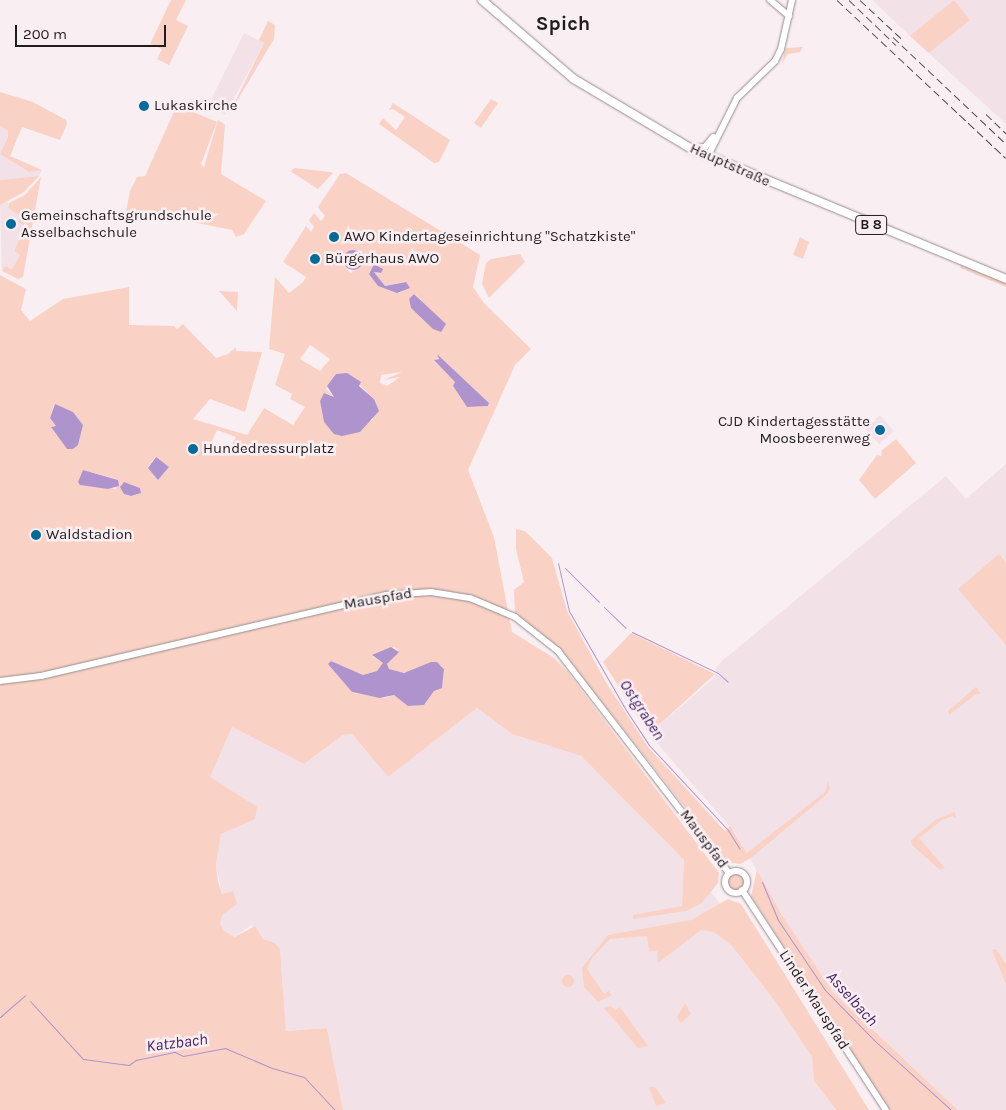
<!DOCTYPE html>
<meta charset="utf-8">
<style>
body{margin:0}
#map{position:relative;width:1006px;height:1110px;overflow:hidden;background:#f9eff3;font-family:Karla,sans-serif}
div>[style]{position:absolute}
[style*='--x']{left:calc(var(--x)*1px);top:calc(var(--y)*1px);width:calc(var(--w)*1px);rotate:calc(var(--a)*1deg)}
.built>*{inset:0;background:#f3e1e8}
.green>*{inset:0;background:#f9d2c5}
.round{border-radius:50%}
.water>*{inset:0;background:#af93cc}
.stream>*{height:1px;margin:-0.5px;padding:0 0.5px;transform-origin:0.5px;border-radius:0.5px;background:#af93cc}
.roads{filter:drop-shadow(0 0 1px #958c90) drop-shadow(0 0 1px #958c90)}
.minor>*{height:6px;margin:-3px;padding:0 3px;transform-origin:3px;border-radius:3px;background:#fff}
.minor>.ring{margin:-3px;padding:0;box-sizing:content-box;background:none;border:6px solid #fff;border-radius:50%}
.major>*{height:8px;margin:-4px;padding:0 4px;transform-origin:4px;border-radius:4px;background:#fff}
.rail>*{height:1px;margin-top:-0.5px;transform-origin:0;background:repeating-linear-gradient(90deg,#443f40 0 8px,transparent 0 12px)}
.dots>*{width:14px;height:14px;translate:-50% -50%;box-sizing:border-box;border:2px solid #f9eff3;border-radius:50%}
span{translate:-50% -50%;white-space:nowrap;text-align:center;line-height:1.15;-webkit-text-stroke:5px #f9eff3;paint-order:stroke}
.shield-label span{padding:1px 4px;background:#f9eff3;border:1px solid;border-radius:4px;-webkit-text-stroke-width:0}
.shield-label{font-size:14px;color:#211d1e;font-weight:700}
.poi-label{font-size:15px;color:#211d1e}
.left{translate:0 -50%;text-align:left}
.right{translate:-100% -50%;text-align:right}
.street-label{font-size:15px;color:#211d1e}
.water-label{font-size:16px;color:#492368;font-style:italic}
.district-label{font-size:20px;color:#211d1e;font-weight:700}
.scale{position:absolute;left:15px;top:25px;width:151px;height:22px;box-sizing:border-box;border:2px solid #211d1e;border-top:0;padding-left:6px;font-size:15px;line-height:18px;white-space:nowrap;color:#211d1e;-webkit-text-stroke:4px #f9eff3;paint-order:stroke}
</style>
<div id="map">
<div class="built">
<div style="clip-path:polygon(872px 0,1006px 0,1006px 124px,910px 36px)"></div>
<div style="clip-path:polygon(244px 33px,264px 43px,225px 115px,208px 106px)"></div>
<div style="clip-path:polygon(0 126px,8px 131px,8px 137px,0 154px,29px 172px,42px 170px,39px 176px,0 180px)"></div>
<div style="clip-path:polygon(8px 201px,8px 208px,21px 217px,25px 226px,14px 251px,20px 255px,12px 269px,5px 266px,2px 271px,0 205px)"></div>
<div style="clip-path:polygon(880px 415px,894px 431px,879px 444px,865px 428px)"></div>
<div style="clip-path:polygon(1006px 464px,1006px 1110px,958px 1110px,833px 992px,782px 915px,736px 834px,649px 734px,715px 677px,716px 668px,723px 660px,946px 476px,966px 499px)"></div>
<div style="clip-path:polygon(477px 708px,512px 734px,581px 756px,684px 860px,682px 906px,633px 919px,687px 911px,702px 903px,711px 892px,721px 905px,717px 934px,732px 946px,774px 1000px,812px 1057px,814px 1081px,836px 1110px,343px 1110px,327px 1028px,286px 1031px,280px 949px,275px 943px,263px 939px,251px 925px,235px 937px,224px 931px,220px 924px,222px 895px,216px 865px,221px 834px,254px 816px,254px 812px,209px 777px,232px 727px,304px 764px,343px 735px,352px 734px,388px 777px)"></div>
</div>
<div class="green">
<div style="clip-path:polygon(171px 0,186px 0,176px 20px,188px 26px,169px 65px,157px 59px,162px 49px,150px 44px)"></div>
<div style="clip-path:polygon(954px 0,970px 20px,929px 53px,910px 36px)"></div>
<div style="clip-path:polygon(268px 21px,275px 25px,274px 39px,228px 116px,264px 43px,259px 40px)"></div>
<div style="clip-path:polygon(803px 47px,800px 52px,788px 54px,781px 65px,786px 48px)"></div>
<div style="clip-path:polygon(0 92px,33px 102px,66px 120px,67px 124px,60px 140px,22px 127px,10px 156px,42px 170px,29px 172px,0 154px,8px 137px,8px 131px,0 126px)"></div>
<div style="clip-path:polygon(491px 99px,498px 103px,481px 128px,474px 123px)"></div>
<div style="clip-path:polygon(393px 103px,450px 140px,439px 162px,434px 163px,379px 124px,383px 118px,396px 130px,405px 117px,393px 109px,389px 110px)"></div>
<div style="clip-path:polygon(177px 105px,217px 122px,201px 164px,204px 167px,218px 120px,225px 125px,221px 174px,266px 201px,244px 234px,236px 237px,232px 230px,182px 220px,124px 223px,130px 191px,137px 177px,145px 176px)"></div>
<div style="clip-path:polygon(295px 168px,330px 172px,333px 173px,318px 189px,290px 171px)"></div>
<div style="clip-path:polygon(evenodd,346px 173px,480px 255px,473px 287px,484px 303px,531px 349px,515px 365px,468px 470px,494px 537px,512px 632px,554px 658px,568px 672px,719px 873px,718px 883px,702px 903px,687px 911px,633px 919px,633px 915px,682px 906px,684px 860px,581px 756px,512px 734px,477px 708px,388px 777px,352px 734px,343px 735px,304px 764px,232px 727px,210px 777px,257px 807px,255px 819px,221px 834px,216px 865px,218px 882px,222px 894px,233px 891px,237px 904px,222px 915px,220px 924px,224px 931px,235px 937px,255px 926px,263px 939px,275px 943px,280px 949px,286px 1031px,327px 1028px,343px 1110px,0 1110px,0 275px,26px 289px,21px 310px,30px 321px,63px 299px,129px 287px,129px 325px,174px 326px,177px 329px,183px 324px,216px 358px,228px 354px,236px 347px,236px 351px,262px 352px,245px 412px,210px 399px,193px 419px,247px 435px,264px 408px,293px 425px,305px 407px,290px 399px,292px 394px,275px 385px,285px 354px,269px 349px,275px 277px,289px 293px,303px 282px,306px 277px,283px 262px,306px 226px,311px 232px,314px 227px,309px 220px,314px 213px,321px 221px,325px 216px,318px 207px,340px 174px,346px 173px,352px 250px,362px 251px,364px 259px,351px 273px,344px 266px,344px 258px,352px 250px,346px 173px,374px 264px,381px 268px,380px 274px,374px 272px,385px 286px,404px 282px,408px 288px,399px 293px,378px 286px,369px 274px,374px 264px,346px 173px,415px 294px,443px 323px,436px 330px,411px 308px,409px 299px,415px 294px,346px 173px,310px 345px,330px 359px,320px 371px,300px 359px,310px 345px,346px 173px,437px 354px,489px 403px,488px 406px,467px 407px,453px 386px,456px 382px,434px 360px,439px 358px,437px 354px,346px 173px,402px 372px,384px 380px,400px 377px,387px 386px,380px 383px,381px 375px,402px 372px,346px 173px,334px 378px,357px 382px,374px 399px,373px 420px,367px 421px,360px 432px,338px 435px,324px 422px,320px 401px,325px 393px,334px 397px,326px 389px,334px 378px,346px 173px,54px 404px,73px 412px,83px 425px,78px 445px,67px 449px,51px 427px,56px 426px,50px 418px,54px 404px,346px 173px,217px 430px,236px 437px,226px 455px,210px 445px,217px 430px,346px 173px,155px 457px,169px 467px,158px 480px,148px 467px,155px 457px,346px 173px,83px 470px,117px 479px,116px 489px,80px 485px,83px 470px,346px 173px,124px 482px,140px 488px,141px 493px,131px 496px,124px 494px,121px 485px,124px 482px,346px 173px,394px 647px,399px 651px,387px 664px,388px 669px,401px 673px,441px 665px,444px 669px,442px 687px,434px 691px,424px 705px,410px 706px,394px 695px,385px 698px,353px 693px,332px 668px,331px 661px,363px 675px,377px 671px,383px 666px,383px 662px,372px 657px,394px 647px)"></div>
<div style="clip-path:polygon(39px 176px,24px 192px,0 205px,0 180px)"></div>
<div style="clip-path:polygon(41px 177px,23px 277px,18px 279px,2px 271px,5px 266px,12px 269px,20px 255px,14px 251px,25px 226px,18px 222px,21px 217px,8px 208px,9px 203px,25px 195px)"></div>
<div style="clip-path:polygon(800px 237px,809px 242px,803px 259px,793px 255px)"></div>
<div style="clip-path:polygon(520px 254px,525px 262px,489px 298px,482px 284px,486px 263px,491px 259px)"></div>
<div style="clip-path:polygon(961px 265px,1006px 283px,1006px 287px,960px 268px)"></div>
<div style="clip-path:polygon(219px 291px,238px 292px,237px 311px)"></div>
<div style="clip-path:polygon(896px 439px,916px 463px,875px 499px,859px 480px,877px 455px,881px 456px,882px 450px)"></div>
<div style="clip-path:polygon(516px 529px,525px 531px,552px 558px,567px 611px,607px 684px,648px 747px,725px 831px,730px 826px,747px 853px,825px 792px,828px 781px,830px 789px,825px 796px,751px 858px,740px 864px,728px 862px,562px 651px,515px 614px,514px 590px,524px 582px,516px 549px)"></div>
<div style="clip-path:polygon(999px 554px,1006px 563px,1006px 645px,958px 589px)"></div>
<div style="clip-path:polygon(631px 633px,715px 674px,649px 734px,603px 662px)"></div>
<div style="clip-path:polygon(976px 687px,981px 694px,976px 694px,949px 715px,948px 711px)"></div>
<div style="clip-path:polygon(955px 812px,956px 819px,953px 816px,942px 820px,919px 838px,945px 868px,950px 866px,940px 870px,912px 845px,911px 840px,935px 820px)"></div>
<div style="clip-path:polygon(757px 870px,782px 915px,833px 992px,958px 1110px,889px 1110px,751px 896px)"></div>
<div class="round" style="left:728px;top:874px;width:16px;height:16px"></div>
<div style="clip-path:polygon(728px 899px,741px 904px,869px 1110px,836px 1110px,814px 1081px,812px 1057px,774px 1000px,732px 946px,714px 932px,701px 930px,658px 963px,657px 951px,649px 951px,647px 936px,610px 939px,592px 958px,587px 969px,604px 994px,609px 991px,612px 995px,598px 1002px,584px 987px,582px 968px,608px 935px,691px 920px)"></div>
<div style="clip-path:polygon(996px 949px,1006px 964px,1006px 984px,992px 950px)"></div>
<div class="round" style="left:562px;top:975px;width:12px;height:12px"></div>
<div style="clip-path:polygon(685px 1003px,691px 1014px,681px 1023px,677px 1017px)"></div>
<div style="clip-path:polygon(611px 1006px,615px 1010px,620px 1007px,648px 1046px,638px 1048px,604px 1008px)"></div>
<div style="clip-path:polygon(649px 1087px,655px 1087px,666px 1103px,656px 1106px)"></div>
</div>
<div class="water">
<div class="round" style="left:343px;top:250px;width:20px;height:20px"></div>
<div style="clip-path:polygon(374px 264px,383px 269px,381px 273px,374px 272px,385px 286px,406px 282px,410px 288px,397px 293px,378px 286px,369px 274px)"></div>
<div style="clip-path:polygon(414px 294px,446px 324px,441px 332px,433px 329px,411px 308px,409px 299px)"></div>
<div style="clip-path:polygon(437px 354px,489px 403px,488px 406px,467px 407px,453px 386px,455px 382px,434px 360px,439px 359px)"></div>
<div style="clip-path:polygon(347px 373px,361px 382px,359px 386px,374px 399px,379px 411px,360px 432px,342px 436px,334px 434px,324px 422px,320px 401px,324px 393px,334px 397px,327px 386px,336px 374px)"></div>
<div style="clip-path:polygon(55px 404px,73px 412px,83px 425px,78px 445px,73px 449px,67px 449px,51px 427px,56px 426px,50px 418px)"></div>
<div style="clip-path:polygon(156px 457px,169px 467px,158px 480px,148px 468px)"></div>
<div style="clip-path:polygon(83px 470px,118px 480px,119px 486px,108px 489px,80px 485px,78px 482px)"></div>
<div style="clip-path:polygon(124px 482px,140px 488px,141px 493px,131px 496px,124px 494px,120px 487px)"></div>
<div style="clip-path:polygon(391px 647px,399px 652px,387px 664px,389px 669px,404px 673px,431px 662px,437px 662px,444px 669px,442px 688px,434px 691px,424px 705px,408px 706px,394px 695px,380px 698px,352px 692px,328px 664px,331px 661px,363px 675px,377px 671px,383px 663px,372px 655px)"></div>
</div>
<div class="stream">
<div style="--x:558;--y:563;--w:49;--a:77.1"></div>
<div style="--x:569;--y:611;--w:114;--a:60.1"></div>
<div style="--x:626;--y:710;--w:42;--a:56.7"></div>
<div style="--x:649;--y:745;--w:116;--a:47.1"></div>
<div style="--x:728;--y:830;--w:22;--a:58"></div>
<div style="--x:565;--y:568;--w:48;--a:45"></div>
<div style="--x:604;--y:607;--w:30;--a:44"></div>
<div style="--x:632;--y:632;--w:95;--a:25.5"></div>
<div style="--x:718;--y:673;--w:13;--a:42"></div>
<div style="--x:762;--y:882;--w:41;--a:67.2"></div>
<div style="--x:778;--y:920;--w:84;--a:56.1"></div>
<div style="--x:825;--y:990;--w:71;--a:45.6"></div>
<div style="--x:875;--y:1041;--w:103;--a:42.2"></div>
<div style="--x:30;--y:1001;--w:79;--a:47.6"></div>
<div style="--x:83;--y:1059;--w:46;--a:7.4"></div>
<div style="--x:129;--y:1065;--w:9;--a:-36"></div>
<div style="--x:136;--y:1060;--w:40;--a:-12"></div>
<div style="--x:175;--y:1052;--w:9;--a:27"></div>
<div style="--x:183;--y:1056;--w:43;--a:-10.8"></div>
<div style="--x:225;--y:1048;--w:51;--a:23.1"></div>
<div style="--x:272;--y:1068;--w:33;--a:16"></div>
<div style="--x:304;--y:1077;--w:45;--a:46.8"></div>
<div style="--x:0;--y:1017;--w:33;--a:-41"></div>
</div>
<div class="roads">
<div class="minor">
<div style="--x:770;--y:0;--w:25;--a:40"></div>
<div style="--x:693;--y:148;--w:12;--a:-5"></div>
<div style="--x:705;--y:147;--w:13;--a:-51"></div>
<div style="--x:708;--y:156;--w:65;--a:-63.4"></div>
<div style="--x:737;--y:98;--w:53;--a:-44.2"></div>
<div style="--x:775;--y:61;--w:13;--a:-63"></div>
<div style="--x:781;--y:49;--w:50;--a:-77.3"></div>
<div style="--x:0;--y:681;--w:41;--a:-7"></div>
<div style="--x:41;--y:676;--w:354;--a:-13.2"></div>
<div style="--x:386;--y:595;--w:45;--a:-3.8"></div>
<div style="--x:431;--y:592;--w:39;--a:9"></div>
<div style="--x:470;--y:598;--w:49;--a:22.9"></div>
<div style="--x:515;--y:617;--w:55;--a:38.3"></div>
<div style="--x:558;--y:651;--w:280;--a:52.4"></div>
<div class="ring" style="left:725px;top:871px;width:16px;height:16px"></div>
<div style="--x:742;--y:890;--w:263;--a:56.8"></div>
</div>
<div class="major">
<div style="--x:482;--y:0;--w:121;--a:40.7"></div>
<div style="--x:574;--y:79;--w:135;--a:30.7"></div>
<div style="--x:690;--y:148;--w:342;--a:22.5"></div>
</div>
</div>
<div class="rail">
<div style="--x:837;--y:0;--w:231;--a:43.1"></div>
<div style="--x:849;--y:0;--w:65;--a:43.8"></div>
<div style="--x:860;--y:0;--w:57;--a:42.9"></div>
<div style="--x:893;--y:37;--w:156;--a:43.4"></div>
<div style="--x:986;--y:114;--w:28;--a:44"></div>
</div>
<div class="dots">
<div style="left:144px;top:106px;background:#036b99"></div>
<div style="left:11px;top:224px;background:#036b99"></div>
<div style="left:334px;top:237px;background:#036b99"></div>
<div style="left:315px;top:259px;background:#036b99"></div>
<div style="left:880px;top:430px;background:#036b99"></div>
<div style="left:193px;top:449px;background:#036b99"></div>
<div style="left:36px;top:535px;background:#036b99"></div>
</div>
<div class="shield-label">
<span style="left:871px;top:225px">B 8</span>
</div>
<div class="poi-label">
<span class="left" style="left:154px;top:106px">Lukaskirche</span>
<span class="left" style="left:21px;top:224px">Gemeinschaftsgrundschule<br>Asselbachschule</span>
<span class="left" style="left:344px;top:237px">AWO Kindertageseinrichtung "Schatzkiste"</span>
<span class="left" style="left:325px;top:259px">Bürgerhaus AWO</span>
<span class="right" style="left:870px;top:430px">CJD Kindertagesstätte<br>Moosbeerenweg</span>
<span class="left" style="left:203px;top:449px">Hundedressurplatz</span>
<span class="left" style="left:46px;top:535px">Waldstadion</span>
</div>
<div class="street-label">
<span style="left:730px;top:165px;rotate:24deg">Hauptstraße</span>
<span style="left:378px;top:599px;rotate:-10deg">Mauspfad</span>
<span style="left:704px;top:839px;rotate:53deg">Mauspfad</span>
<span style="left:814px;top:1000px;rotate:57deg">Linder Mauspfad</span>
</div>
<div class="water-label">
<span style="left:642px;top:710px;rotate:57deg">Ostgraben</span>
<span style="left:852px;top:999px;rotate:48deg">Asselbach</span>
<span style="left:177px;top:1043px;rotate:-7deg">Katzbach</span>
</div>
<div class="district-label">
<span style="left:563px;top:23px">Spich</span>
</div>
<div class="scale">200 m</div>
</div>
